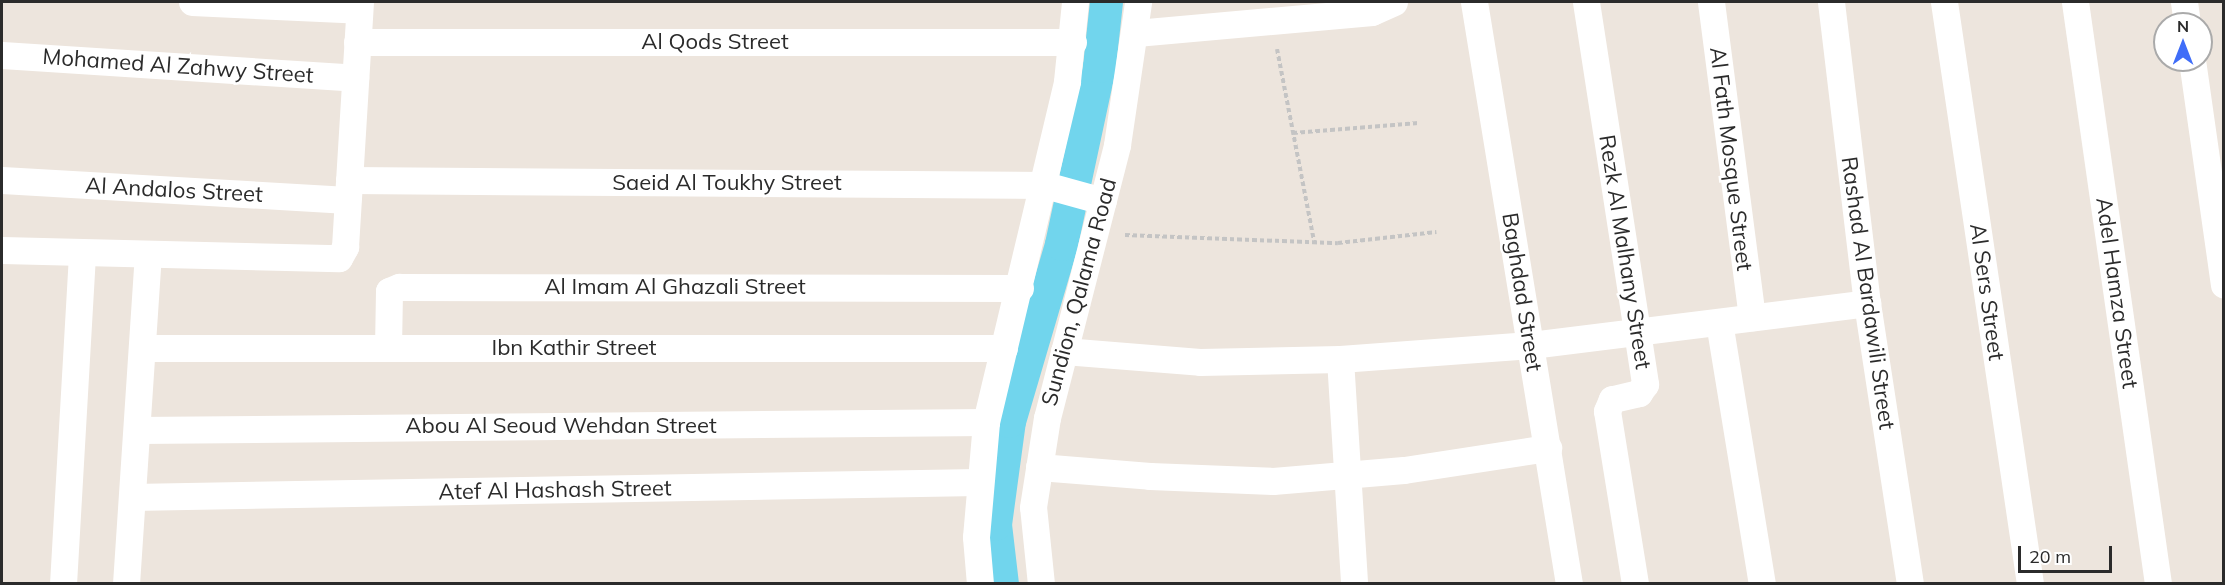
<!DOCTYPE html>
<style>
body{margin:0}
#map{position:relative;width:2225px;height:585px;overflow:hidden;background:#ede5dd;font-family:Mulish,sans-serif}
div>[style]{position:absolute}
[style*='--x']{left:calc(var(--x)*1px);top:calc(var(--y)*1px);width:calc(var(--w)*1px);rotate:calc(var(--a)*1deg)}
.canal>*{height:33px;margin:-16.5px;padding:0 16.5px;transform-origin:16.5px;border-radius:16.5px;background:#71d5ed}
.path>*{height:4px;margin-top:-2px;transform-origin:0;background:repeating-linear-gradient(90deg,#c4c4c4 0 4.5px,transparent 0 7.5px)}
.minor>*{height:27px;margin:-13.5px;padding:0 13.5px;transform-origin:13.5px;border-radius:13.5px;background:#fff}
span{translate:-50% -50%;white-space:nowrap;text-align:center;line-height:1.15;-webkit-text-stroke:5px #fff;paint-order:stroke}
.street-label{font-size:22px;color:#2b2b2b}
.frame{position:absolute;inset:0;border:3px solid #2b2b2b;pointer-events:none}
.north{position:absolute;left:2153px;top:12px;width:60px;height:60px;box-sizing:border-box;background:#fff;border:2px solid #aaa;border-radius:50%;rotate:0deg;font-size:16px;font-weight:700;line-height:24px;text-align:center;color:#2b2b2b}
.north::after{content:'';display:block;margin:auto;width:21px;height:27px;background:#3f6df8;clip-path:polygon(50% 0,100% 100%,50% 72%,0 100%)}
.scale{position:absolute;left:2018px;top:546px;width:94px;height:27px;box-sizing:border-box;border:3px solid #2b2b2b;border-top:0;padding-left:8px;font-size:18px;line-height:21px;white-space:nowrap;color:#2b2b2b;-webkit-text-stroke:4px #fff;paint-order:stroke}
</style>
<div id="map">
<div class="canal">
<div style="--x:1002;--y:584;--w:60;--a:-96.7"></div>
<div style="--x:995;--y:524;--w:104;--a:-82.3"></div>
<div style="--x:1009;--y:421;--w:184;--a:-73.6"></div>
<div style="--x:1061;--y:244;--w:182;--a:-77.9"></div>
<div style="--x:1099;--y:66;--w:64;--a:-83.8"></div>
</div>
<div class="path">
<div style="--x:1277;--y:49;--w:197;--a:79.1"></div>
<div style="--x:1293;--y:133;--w:126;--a:-4.5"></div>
<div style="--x:1125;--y:235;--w:213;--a:2.2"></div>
<div style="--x:1338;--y:243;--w:99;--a:-6.4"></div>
</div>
<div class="minor">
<div style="--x:192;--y:2;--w:167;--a:2.7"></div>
<div style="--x:1474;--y:2;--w:590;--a:80.73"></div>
<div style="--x:1586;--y:2;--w:387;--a:81.2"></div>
<div style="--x:1645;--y:384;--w:11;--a:124"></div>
<div style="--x:1639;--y:393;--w:28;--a:167"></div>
<div style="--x:1612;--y:399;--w:13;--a:113"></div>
<div style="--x:1607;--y:411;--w:175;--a:80.8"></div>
<div style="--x:1711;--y:2;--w:318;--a:82.6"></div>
<div style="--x:1831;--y:2;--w:303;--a:83.2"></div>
<div style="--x:1867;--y:303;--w:284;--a:81.3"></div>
<div style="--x:1944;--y:2;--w:588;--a:81.59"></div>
<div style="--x:2075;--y:2;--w:588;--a:81.88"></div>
<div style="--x:2184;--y:2;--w:22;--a:82"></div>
<div style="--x:1136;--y:33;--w:237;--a:-5.1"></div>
<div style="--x:1372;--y:12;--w:24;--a:-24"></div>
<div style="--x:357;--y:42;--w:716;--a:0"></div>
<div style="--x:2;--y:55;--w:354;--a:3.7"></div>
<div style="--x:2192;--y:60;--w:227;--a:81.9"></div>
<div style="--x:2;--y:180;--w:346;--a:3.3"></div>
<div style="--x:349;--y:180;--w:696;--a:0.41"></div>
<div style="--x:1045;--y:185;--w:60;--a:15.4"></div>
<div style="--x:2;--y:250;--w:337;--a:1.4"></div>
<div style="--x:339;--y:258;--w:13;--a:-61"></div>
<div style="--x:345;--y:247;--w:245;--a:-86.5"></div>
<div style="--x:1719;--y:322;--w:266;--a:80.7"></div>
<div style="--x:143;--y:348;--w:861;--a:0"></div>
<div style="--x:388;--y:348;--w:57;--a:-89"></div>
<div style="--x:389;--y:291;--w:11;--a:-22"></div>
<div style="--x:399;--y:287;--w:621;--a:0.09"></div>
<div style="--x:1064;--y:351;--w:136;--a:4.6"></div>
<div style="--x:1200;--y:362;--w:140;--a:-1.2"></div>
<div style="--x:1340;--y:359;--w:192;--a:-4.2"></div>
<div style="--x:1531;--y:345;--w:339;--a:-7.1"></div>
<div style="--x:1340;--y:359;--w:225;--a:86.4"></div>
<div style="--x:137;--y:430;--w:849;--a:-0.54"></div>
<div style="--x:1039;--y:467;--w:111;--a:4.6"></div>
<div style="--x:1150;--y:476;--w:123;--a:2.3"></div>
<div style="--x:1273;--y:481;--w:131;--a:-4.8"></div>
<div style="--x:1404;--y:470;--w:146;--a:-8.7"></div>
<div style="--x:132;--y:497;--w:846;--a:-1.02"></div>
<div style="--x:63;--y:584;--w:332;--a:-86.7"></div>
<div style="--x:126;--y:584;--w:329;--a:-86.2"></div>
<div style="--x:980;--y:584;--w:47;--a:-94.9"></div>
<div style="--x:976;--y:537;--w:115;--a:-85"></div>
<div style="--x:986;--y:422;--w:350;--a:-76.6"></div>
<div style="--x:1067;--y:81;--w:79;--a:-84.2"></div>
<div style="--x:1041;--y:584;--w:77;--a:-95.9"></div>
<div style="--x:1033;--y:507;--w:90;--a:-81.1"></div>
<div style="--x:1047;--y:418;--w:282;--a:-75.6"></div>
<div style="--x:1117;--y:145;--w:145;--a:-81.6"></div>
</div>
<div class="street-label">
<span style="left:715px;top:42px">Al Qods Street</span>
<span style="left:178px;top:66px;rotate:4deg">Mohamed Al Zahwy Street</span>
<span style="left:1731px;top:159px;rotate:83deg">Al Fath Mosque Street</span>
<span style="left:727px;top:183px">Saeid Al Toukhy Street</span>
<span style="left:174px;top:190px;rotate:3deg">Al Andalos Street</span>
<span style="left:1625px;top:252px;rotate:81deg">Rezk Al Malhany Street</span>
<span style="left:675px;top:287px">Al Imam Al Ghazali Street</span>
<span style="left:1079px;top:292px;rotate:-75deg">Sundion, Qalama Road</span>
<span style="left:1522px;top:292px;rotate:81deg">Baghdad Street</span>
<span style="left:1987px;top:292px;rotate:82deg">Al Sers Street</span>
<span style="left:1868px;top:293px;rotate:82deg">Rashad Al Bardawili Street</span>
<span style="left:2117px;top:293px;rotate:82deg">Adel Hamza Street</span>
<span style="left:574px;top:348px">Ibn Kathir Street</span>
<span style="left:561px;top:426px">Abou Al Seoud Wehdan Street</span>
<span style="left:555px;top:490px;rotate:-1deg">Atef Al Hashash Street</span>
</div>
<div class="frame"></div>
<div class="north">N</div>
<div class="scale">20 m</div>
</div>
